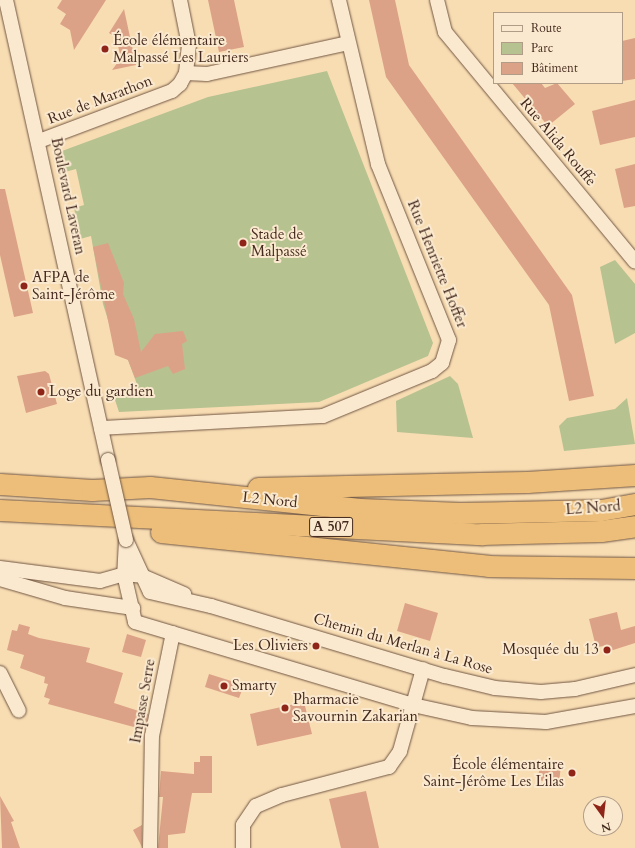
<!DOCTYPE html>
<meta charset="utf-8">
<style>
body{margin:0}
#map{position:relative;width:635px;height:848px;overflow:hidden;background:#f8ddb3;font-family:Cardo,serif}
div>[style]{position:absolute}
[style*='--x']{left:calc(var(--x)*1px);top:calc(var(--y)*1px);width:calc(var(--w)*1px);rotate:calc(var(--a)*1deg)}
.green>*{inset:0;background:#b7c291}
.building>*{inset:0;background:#dca287}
.roads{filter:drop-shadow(0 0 1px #715643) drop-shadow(0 0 1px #715643)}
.minor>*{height:14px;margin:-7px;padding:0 7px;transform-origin:7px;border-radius:7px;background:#fae9ce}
.highway>*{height:21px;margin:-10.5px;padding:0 10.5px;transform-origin:10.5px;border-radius:10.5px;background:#ecbe7a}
.bridges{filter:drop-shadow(0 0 1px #715643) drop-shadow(0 0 1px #715643)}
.minor-bridge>*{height:14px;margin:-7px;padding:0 7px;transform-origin:7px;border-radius:7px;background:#fae9ce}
.dots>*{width:11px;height:11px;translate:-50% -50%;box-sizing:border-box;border:2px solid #fae9ce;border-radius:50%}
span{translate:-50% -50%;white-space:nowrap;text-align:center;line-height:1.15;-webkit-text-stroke:4px #fae9ce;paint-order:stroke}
.shield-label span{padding:1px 3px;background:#fae9ce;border:1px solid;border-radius:3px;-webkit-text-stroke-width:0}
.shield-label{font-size:14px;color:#44291e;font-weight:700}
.poi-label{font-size:15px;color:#44291e}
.left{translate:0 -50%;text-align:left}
.right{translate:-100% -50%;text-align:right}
.street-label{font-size:15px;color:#44291e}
.legend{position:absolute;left:493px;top:12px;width:130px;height:72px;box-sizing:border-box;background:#fae9ce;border:1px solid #b19c88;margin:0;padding:5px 7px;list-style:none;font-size:12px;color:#44291e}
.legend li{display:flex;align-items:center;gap:8px;height:20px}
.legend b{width:20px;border:1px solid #b19c88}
.north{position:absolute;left:583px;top:796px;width:40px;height:40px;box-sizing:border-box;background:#fae9ce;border:1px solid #b19c88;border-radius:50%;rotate:165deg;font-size:11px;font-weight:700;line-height:16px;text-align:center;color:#44291e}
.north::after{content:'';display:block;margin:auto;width:14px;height:18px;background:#8f2418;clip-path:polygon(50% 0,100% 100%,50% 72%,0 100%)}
</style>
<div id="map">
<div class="green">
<div style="clip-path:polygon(327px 71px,433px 343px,428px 356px,319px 402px,119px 412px,114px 397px,138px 387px,128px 360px,116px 345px,103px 304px,91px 236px,80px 239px,74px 208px,84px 205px,76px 169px,65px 172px,62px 151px,208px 97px)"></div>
<div style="clip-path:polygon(615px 260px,635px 284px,635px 333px,615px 344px,600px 267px)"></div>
<div style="clip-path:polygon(450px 376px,458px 384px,473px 438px,397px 432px,396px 401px)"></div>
<div style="clip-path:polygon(627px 398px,635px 444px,564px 451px,559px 426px,567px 418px,615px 409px)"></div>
</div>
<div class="building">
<div style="clip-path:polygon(62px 0,106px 0,74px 50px,70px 30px,60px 24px,66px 14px,57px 8px)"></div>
<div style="clip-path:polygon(208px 0,234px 0,244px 47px,219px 52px)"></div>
<div style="clip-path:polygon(369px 0,395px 0,409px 65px,572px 295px,594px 396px,569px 401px,549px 305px,386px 77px)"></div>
<div style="clip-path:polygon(124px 9px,136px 65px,112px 70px,121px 58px,118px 46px,126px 44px,109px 33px)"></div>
<div style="clip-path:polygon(635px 38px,635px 79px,622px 81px,622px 41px)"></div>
<div style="clip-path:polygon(512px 83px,541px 83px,545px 88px,557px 83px,575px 104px,548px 126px)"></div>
<div style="clip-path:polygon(635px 100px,635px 137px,600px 145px,592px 111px)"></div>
<div style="clip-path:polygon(635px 164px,635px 206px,624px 208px,615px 169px)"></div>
<div style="clip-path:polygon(0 189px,5px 189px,33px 313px,14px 317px,0 255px)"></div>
<div style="clip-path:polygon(108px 243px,124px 283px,123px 294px,134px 319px,141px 352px,155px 334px,183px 331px,187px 341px,182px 344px,185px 369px,173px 374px,168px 366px,135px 378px,128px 360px,115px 355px,93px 247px)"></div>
<div style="clip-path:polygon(45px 371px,49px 374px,57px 404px,26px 413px,17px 376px)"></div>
<div style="clip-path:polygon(405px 603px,438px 613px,430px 641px,397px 631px)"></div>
<div style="clip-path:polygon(617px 612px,621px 630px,635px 626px,635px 643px,607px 652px,605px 646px,596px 647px,589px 619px)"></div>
<div style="clip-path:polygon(19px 624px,30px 627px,28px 634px,39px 638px,90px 648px,86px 662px,123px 673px,114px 703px,148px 714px,145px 730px,48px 704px,50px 699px,44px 697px,48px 684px,44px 683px,45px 677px,20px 668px,24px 655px,7px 650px,12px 630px,17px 631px)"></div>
<div style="clip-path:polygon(127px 634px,146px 640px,141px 657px,122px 652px)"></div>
<div style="clip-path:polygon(209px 674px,244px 685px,239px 698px,205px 687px)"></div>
<div style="clip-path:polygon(304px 702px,312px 734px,257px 746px,250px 714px)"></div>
<div style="clip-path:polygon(200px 756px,212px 756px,212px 793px,192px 793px,185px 833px,168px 835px,168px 848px,158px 848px,163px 797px,159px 797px,161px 771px,194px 774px,194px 762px,200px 762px)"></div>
<div style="clip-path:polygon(540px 763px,561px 765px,559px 783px,538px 780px)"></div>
<div style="clip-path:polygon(366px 791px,379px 848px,341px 848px,329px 799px)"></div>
<div style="clip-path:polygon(0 796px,14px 821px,11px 822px,20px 848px,2px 848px)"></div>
<div style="clip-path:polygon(142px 825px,142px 847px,133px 830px)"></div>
</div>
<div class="roads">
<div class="minor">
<div style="--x:6;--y:0;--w:471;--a:77.5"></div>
<div style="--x:437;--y:0;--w:33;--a:76"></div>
<div style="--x:445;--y:32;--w:298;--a:50.4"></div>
<div style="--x:186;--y:73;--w:21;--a:3"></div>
<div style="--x:207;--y:74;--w:144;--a:-12.4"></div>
<div style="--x:39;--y:141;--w:142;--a:-20.6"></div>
<div style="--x:172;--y:91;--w:11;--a:-41"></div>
<div style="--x:180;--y:84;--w:13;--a:-61"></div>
<div style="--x:186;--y:73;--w:28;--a:-84"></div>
<div style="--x:189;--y:45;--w:46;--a:-101.3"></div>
<div style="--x:101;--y:428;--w:222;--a:-3.1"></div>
<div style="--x:323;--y:416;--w:118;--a:-22.4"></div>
<div style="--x:432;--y:371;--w:13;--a:-39"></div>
<div style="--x:442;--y:363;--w:24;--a:-73"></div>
<div style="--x:449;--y:340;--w:190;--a:-112"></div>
<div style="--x:378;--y:164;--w:169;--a:-103.4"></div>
<div style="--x:126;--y:540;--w:34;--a:93"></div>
<div style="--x:124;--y:574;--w:49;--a:77.1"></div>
<div style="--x:135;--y:622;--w:290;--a:16.6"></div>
<div style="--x:413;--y:705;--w:60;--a:12.4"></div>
<div style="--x:472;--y:718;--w:74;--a:3.1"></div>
<div style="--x:546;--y:722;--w:90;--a:-10.2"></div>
<div style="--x:126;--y:540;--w:57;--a:65.2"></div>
<div style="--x:150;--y:592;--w:63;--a:12.9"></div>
<div style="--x:211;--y:606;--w:244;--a:16.7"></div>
<div style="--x:445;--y:676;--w:51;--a:13.5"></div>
<div style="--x:495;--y:688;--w:46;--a:5"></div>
<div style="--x:541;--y:692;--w:34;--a:-5"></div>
<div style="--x:575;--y:689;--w:62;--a:-13.1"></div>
<div style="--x:0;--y:568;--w:101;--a:7.4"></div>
<div style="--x:100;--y:581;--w:25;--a:-16"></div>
<div style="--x:124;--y:574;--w:18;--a:6"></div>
<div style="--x:142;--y:576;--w:46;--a:23.2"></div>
<div style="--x:0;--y:579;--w:68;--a:16.3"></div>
<div style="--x:65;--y:598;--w:69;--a:8.4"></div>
<div style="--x:0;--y:673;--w:42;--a:63.4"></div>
<div style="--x:150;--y:848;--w:112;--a:-89"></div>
<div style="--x:152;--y:736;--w:105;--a:-78.5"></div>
<div style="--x:243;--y:848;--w:23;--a:-90"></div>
<div style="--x:243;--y:825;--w:23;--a:-56"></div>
<div style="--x:256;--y:806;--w:28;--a:-23"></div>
<div style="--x:282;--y:795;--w:111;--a:-14.7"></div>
<div style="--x:389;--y:767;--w:19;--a:-55"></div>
<div style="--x:400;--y:751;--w:85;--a:-74.3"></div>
</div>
<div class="highway">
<div style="--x:0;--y:484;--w:92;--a:3.7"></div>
<div style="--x:92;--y:490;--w:58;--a:-3"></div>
<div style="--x:150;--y:487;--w:211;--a:6"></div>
<div style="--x:360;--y:509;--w:100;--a:2.3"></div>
<div style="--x:460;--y:513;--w:141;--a:-1.2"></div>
<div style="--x:601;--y:510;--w:35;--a:-10"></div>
<div style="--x:258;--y:488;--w:269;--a:-1.3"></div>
<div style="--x:527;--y:482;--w:108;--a:-3.7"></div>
<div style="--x:0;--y:510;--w:482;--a:2.9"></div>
<div style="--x:481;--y:534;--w:120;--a:-1.4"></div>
<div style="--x:601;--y:531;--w:34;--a:-8"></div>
<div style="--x:161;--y:532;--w:329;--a:5.9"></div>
<div style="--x:488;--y:566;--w:147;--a:0.8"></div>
</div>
</div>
<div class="bridges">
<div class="minor-bridge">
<div style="--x:108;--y:460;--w:82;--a:77.3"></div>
</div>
</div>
<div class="dots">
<div style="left:105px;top:49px;background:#8f2418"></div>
<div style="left:243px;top:243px;background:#8f2418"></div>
<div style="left:24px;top:286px;background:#8f2418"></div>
<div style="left:41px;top:392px;background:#8f2418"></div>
<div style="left:316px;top:646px;background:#8f2418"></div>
<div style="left:607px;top:650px;background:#8f2418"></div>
<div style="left:224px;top:686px;background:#8f2418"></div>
<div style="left:285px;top:708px;background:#8f2418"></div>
<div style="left:572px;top:773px;background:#8f2418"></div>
</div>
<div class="shield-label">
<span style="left:331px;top:527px">A 507</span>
</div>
<div class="poi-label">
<span class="left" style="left:113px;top:49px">École élémentaire<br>Malpassé Les Lauriers</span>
<span class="left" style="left:251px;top:243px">Stade de<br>Malpassé</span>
<span class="left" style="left:32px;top:286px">AFPA de<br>Saint-Jérôme</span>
<span class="left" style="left:49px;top:392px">Loge du gardien</span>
<span class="right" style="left:308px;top:646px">Les Oliviers</span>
<span class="right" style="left:599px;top:650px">Mosquée du 13</span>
<span class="left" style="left:232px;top:686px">Smarty</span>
<span class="left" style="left:293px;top:708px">Pharmacie<br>Savournin Zakarian</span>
<span class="right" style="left:564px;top:773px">École élémentaire<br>Saint-Jérôme Les Lilas</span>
</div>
<div class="street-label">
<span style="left:100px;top:100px;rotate:-21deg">Rue de Marathon</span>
<span style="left:558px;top:142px;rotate:50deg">Rue Alida Rouffe</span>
<span style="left:68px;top:196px;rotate:78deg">Boulevard Laveran</span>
<span style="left:437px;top:264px;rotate:68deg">Rue Henriette Hoffer</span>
<span style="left:270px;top:500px;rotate:6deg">L2 Nord</span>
<span style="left:593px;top:508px;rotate:-4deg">L2 Nord</span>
<span style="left:403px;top:644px;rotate:16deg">Chemin du Merlan à La Rose</span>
<span style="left:143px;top:701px;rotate:-80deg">Impasse Serre</span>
</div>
<ul class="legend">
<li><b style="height:5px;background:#fae9ce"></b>Route</li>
<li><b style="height:11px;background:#b7c291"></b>Parc</li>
<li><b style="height:11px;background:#dca287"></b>Bâtiment</li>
</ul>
<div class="north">N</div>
</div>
